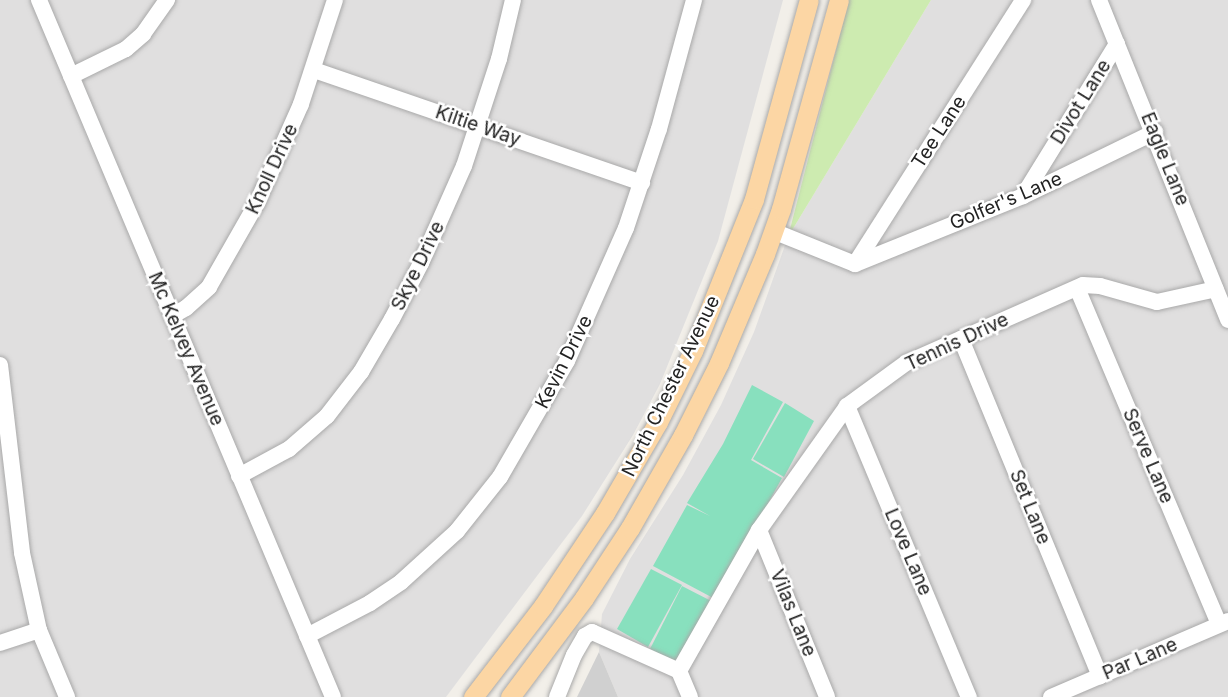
<!DOCTYPE html>
<style>
body{margin:0}
#map{position:relative;width:1228px;height:697px;overflow:hidden;background:#f2efe9;font-family:Inter,sans-serif}
div>[style]{position:absolute}
[style*='--x']{left:calc(var(--x)*1px);top:calc(var(--y)*1px);width:calc(var(--w)*1px);rotate:calc(var(--a)*1deg)}
.residential>*{inset:0;background:#e0dfdf}
.religious>*{inset:0;background:#d0d0d0}
.grass>*{inset:0;background:#cdebb0}
.pitch>*{inset:0;background:#88e0be}
.roads{filter:drop-shadow(0 0 2px #a9a9a9) drop-shadow(0 0 2px #a9a9a9)}
.minor>*{height:16px;margin:-8px;padding:0 8px;transform-origin:8px;border-radius:8px;background:#fff}
.major>*{height:19px;margin:-9.5px;padding:0 9.5px;transform-origin:9.5px;border-radius:9.5px;background:#fcd6a4}
span{translate:-50% -50%;white-space:nowrap;text-align:center;line-height:1.15;-webkit-text-stroke:5px #fff;paint-order:stroke}
.street-label{font-size:19px;color:#222}
</style>
<div id="map">
<div class="residential">
<div style="clip-path:polygon(0 0,783px 0,718px 241px,660px 384px,633px 435px,582px 516px,446px 697px,0 697px)"></div>
<div style="clip-path:polygon(931px 0,1228px 0,1228px 697px,618px 697px,599px 652px,602px 614px,630px 559px,683px 475px,721px 405px,754px 332px,788px 237px)"></div>
</div>
<div class="religious">
<div style="clip-path:polygon(599px 652px,618px 697px,577px 697px)"></div>
</div>
<div class="grass">
<div style="clip-path:polygon(849px 0,931px 0,788px 237px)"></div>
</div>
<div class="pitch">
<div style="clip-path:polygon(752px 385px,783px 402px,751px 460px,782px 478px,715px 599px,653px 566px,687px 505px,710px 516px,687px 503px,723px 444px)"></div>
<div style="clip-path:polygon(785px 403px,814px 421px,784px 477px,753px 459px)"></div>
<div style="clip-path:polygon(651px 569px,682px 585px,648px 647px,617px 629px)"></div>
<div style="clip-path:polygon(682px 586px,715px 603px,677px 666px,650px 649px)"></div>
</div>
<div class="roads">
<div class="minor">
<div style="--x:39;--y:0;--w:756;--a:67.13"></div>
<div style="--x:1099;--y:0;--w:345;--a:68"></div>
<div style="--x:314;--y:70;--w:347;--a:19"></div>
<div style="--x:71;--y:76;--w:61;--a:-26.1"></div>
<div style="--x:126;--y:49;--w:23;--a:-41"></div>
<div style="--x:143;--y:34;--w:42;--a:-54.8"></div>
<div style="--x:1023;--y:196;--w:179;--a:-58.3"></div>
<div style="--x:773;--y:231;--w:88;--a:21.9"></div>
<div style="--x:855;--y:264;--w:181;--a:-22"></div>
<div style="--x:1023;--y:196;--w:147;--a:-25.9"></div>
<div style="--x:855;--y:264;--w:313;--a:-57.5"></div>
<div style="--x:1077;--y:288;--w:365;--a:67.1"></div>
<div style="--x:172;--y:316;--w:16;--a:-30"></div>
<div style="--x:186;--y:308;--w:31;--a:-42"></div>
<div style="--x:209;--y:287;--w:97;--a:-60.3"></div>
<div style="--x:257;--y:203;--w:108;--a:-66"></div>
<div style="--x:301;--y:104;--w:109;--a:-71.9"></div>
<div style="--x:961;--y:339;--w:365;--a:67.6"></div>
<div style="--x:0;--y:365;--w:189;--a:83.3"></div>
<div style="--x:22;--y:553;--w:79;--a:77.6"></div>
<div style="--x:39;--y:630;--w:73;--a:67.3"></div>
<div style="--x:847;--y:406;--w:316;--a:67.3"></div>
<div style="--x:239;--y:476;--w:57;--a:-28.4"></div>
<div style="--x:289;--y:449;--w:50;--a:-41"></div>
<div style="--x:327;--y:416;--w:56;--a:-52.3"></div>
<div style="--x:361;--y:372;--w:61;--a:-59.7"></div>
<div style="--x:392;--y:319;--w:63;--a:-62.6"></div>
<div style="--x:421;--y:263;--w:106;--a:-66.1"></div>
<div style="--x:464;--y:166;--w:113;--a:-71.9"></div>
<div style="--x:499;--y:59;--w:61;--a:-76.7"></div>
<div style="--x:759;--y:530;--w:180;--a:67.8"></div>
<div style="--x:307;--y:636;--w:71;--a:-27.6"></div>
<div style="--x:370;--y:603;--w:37;--a:-34"></div>
<div style="--x:401;--y:582;--w:76;--a:-42.3"></div>
<div style="--x:457;--y:531;--w:69;--a:-51.5"></div>
<div style="--x:500;--y:477;--w:134;--a:-60"></div>
<div style="--x:567;--y:361;--w:145;--a:-66.1"></div>
<div style="--x:626;--y:228;--w:104;--a:-71.6"></div>
<div style="--x:659;--y:129;--w:134;--a:-74.8"></div>
<div style="--x:0;--y:643;--w:41;--a:-18.4"></div>
<div style="--x:679;--y:671;--w:162;--a:-60.4"></div>
<div style="--x:759;--y:530;--w:152;--a:-54.6"></div>
<div style="--x:847;--y:406;--w:73;--a:-36.1"></div>
<div style="--x:906;--y:363;--w:193;--a:-23.8"></div>
<div style="--x:1083;--y:285;--w:17;--a:3"></div>
<div style="--x:1100;--y:286;--w:59;--a:15.7"></div>
<div style="--x:1157;--y:302;--w:60;--a:-12.4"></div>
<div style="--x:557;--y:697;--w:45;--a:-68"></div>
<div style="--x:574;--y:655;--w:22;--a:-60"></div>
<div style="--x:585;--y:636;--w:8;--a:-30"></div>
<div style="--x:592;--y:632;--w:95;--a:24.1"></div>
<div style="--x:679;--y:671;--w:28;--a:67"></div>
<div style="--x:1051;--y:697;--w:193;--a:-23.2"></div>
</div>
<div class="major">
<div style="--x:473;--y:697;--w:115;--a:-52.4"></div>
<div style="--x:543;--y:606;--w:112;--a:-56.3"></div>
<div style="--x:605;--y:513;--w:105;--a:-59.8"></div>
<div style="--x:658;--y:422;--w:79;--a:-63.8"></div>
<div style="--x:693;--y:351;--w:164;--a:-68.1"></div>
<div style="--x:754;--y:199;--w:206;--a:-74.6"></div>
<div style="--x:510;--y:697;--w:124;--a:-53.2"></div>
<div style="--x:584;--y:598;--w:84;--a:-56.7"></div>
<div style="--x:630;--y:528;--w:107;--a:-60.3"></div>
<div style="--x:683;--y:435;--w:80;--a:-63.4"></div>
<div style="--x:719;--y:363;--w:118;--a:-67.1"></div>
<div style="--x:765;--y:254;--w:48;--a:-70.4"></div>
<div style="--x:781;--y:209;--w:217;--a:-74.5"></div>
</div>
</div>
<div class="street-label">
<span style="left:1081px;top:102px;rotate:-58deg">Divot Lane</span>
<span style="left:478px;top:126px;rotate:19deg">Kiltie Way</span>
<span style="left:939px;top:132px;rotate:-57deg">Tee Lane</span>
<span style="left:1165px;top:159px;rotate:68deg">Eagle Lane</span>
<span style="left:272px;top:169px;rotate:-65deg">Knoll Drive</span>
<span style="left:1006px;top:201px;rotate:-23deg">Golfer's Lane</span>
<span style="left:418px;top:266px;rotate:-64deg">Skye Drive</span>
<span style="left:957px;top:342px;rotate:-25deg">Tennis Drive</span>
<span style="left:186px;top:349px;rotate:67deg">Mc Kelvey Avenue</span>
<span style="left:564px;top:362px;rotate:-63deg">Kevin Drive</span>
<span style="left:671px;top:386px;rotate:-64deg">North Chester Avenue</span>
<span style="left:1148px;top:456px;rotate:67deg">Serve Lane</span>
<span style="left:1030px;top:507px;rotate:68deg">Set Lane</span>
<span style="left:908px;top:552px;rotate:67deg">Love Lane</span>
<span style="left:793px;top:613px;rotate:68deg">Vilas Lane</span>
<span style="left:1140px;top:659px;rotate:-23deg">Par Lane</span>
</div>
</div>
